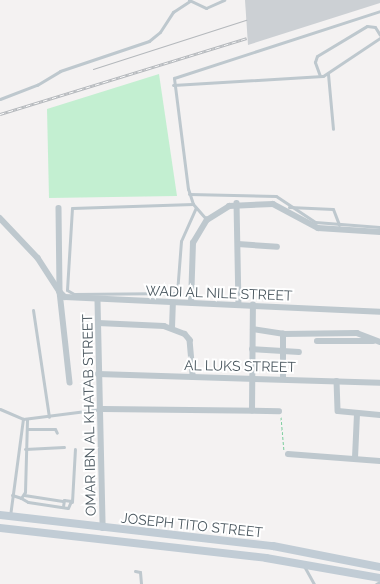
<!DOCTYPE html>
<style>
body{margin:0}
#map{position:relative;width:380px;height:584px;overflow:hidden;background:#f4f2f2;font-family:Raleway,sans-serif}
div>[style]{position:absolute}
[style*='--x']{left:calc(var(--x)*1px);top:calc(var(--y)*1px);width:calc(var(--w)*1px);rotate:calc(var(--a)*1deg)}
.green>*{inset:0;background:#c3efd1}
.building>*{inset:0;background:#ccd0d4}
.path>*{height:1px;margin-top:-0.5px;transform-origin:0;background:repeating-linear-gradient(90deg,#7ccd9e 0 3px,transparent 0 5px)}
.service>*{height:3px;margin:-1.5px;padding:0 1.5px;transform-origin:1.5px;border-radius:1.5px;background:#bec8ce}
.minor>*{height:5.5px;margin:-2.75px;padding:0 2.75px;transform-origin:2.75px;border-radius:2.75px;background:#bec8ce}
.secondary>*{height:8px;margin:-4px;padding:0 4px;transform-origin:4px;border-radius:4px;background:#c1ccd5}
.tram>*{height:1px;margin:-0.5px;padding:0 0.5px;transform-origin:0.5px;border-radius:0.5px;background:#b4b8bc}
.rail>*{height:3px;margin-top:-1.5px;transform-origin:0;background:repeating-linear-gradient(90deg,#fff 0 4.5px,#b4b8bc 0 9px);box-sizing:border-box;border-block:1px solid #b4b8bc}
span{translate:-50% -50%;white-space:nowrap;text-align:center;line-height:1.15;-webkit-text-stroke:4px #fff;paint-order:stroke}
.street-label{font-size:14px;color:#4a575f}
</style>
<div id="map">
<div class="green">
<div style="clip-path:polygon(159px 74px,177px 196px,49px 198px,47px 109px)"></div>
</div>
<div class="building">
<div style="clip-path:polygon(245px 0,380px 0,380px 3px,248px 45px)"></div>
</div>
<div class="path">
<div style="--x:281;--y:417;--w:34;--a:85"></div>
</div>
<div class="service">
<div style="--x:189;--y:0;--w:19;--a:25"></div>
<div style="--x:206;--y:8;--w:20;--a:-24"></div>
<div style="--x:328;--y:74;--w:55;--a:84.8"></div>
<div style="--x:320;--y:76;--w:15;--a:-110"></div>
<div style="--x:315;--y:62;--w:6;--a:-72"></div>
<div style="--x:317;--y:56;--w:58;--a:-31"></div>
<div style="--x:367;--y:26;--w:8;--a:7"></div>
<div style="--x:375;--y:27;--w:9;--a:58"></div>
<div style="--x:173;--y:85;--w:150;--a:-3.4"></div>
<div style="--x:323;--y:76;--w:69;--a:-33.7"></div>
<div style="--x:0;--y:99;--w:40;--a:-21"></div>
<div style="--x:37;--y:85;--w:27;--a:-31"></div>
<div style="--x:60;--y:71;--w:94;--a:-18.6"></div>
<div style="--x:149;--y:41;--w:14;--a:-39"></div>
<div style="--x:160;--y:32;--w:24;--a:-57"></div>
<div style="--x:173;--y:12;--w:20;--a:-33"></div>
<div style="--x:189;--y:194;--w:87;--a:1.3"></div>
<div style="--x:276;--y:196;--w:47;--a:33.7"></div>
<div style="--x:315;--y:222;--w:65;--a:4.4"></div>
<div style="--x:193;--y:204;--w:121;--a:178.1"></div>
<div style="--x:72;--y:208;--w:82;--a:93.5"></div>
<div style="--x:67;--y:290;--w:8;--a:30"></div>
<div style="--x:74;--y:294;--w:103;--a:-0.6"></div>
<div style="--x:177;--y:293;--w:52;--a:-85.6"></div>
<div style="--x:181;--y:241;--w:36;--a:-66"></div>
<div style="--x:289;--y:207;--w:44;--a:2.6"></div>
<div style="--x:333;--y:209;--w:17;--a:69"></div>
<div style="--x:207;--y:220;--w:21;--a:-131"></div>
<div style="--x:193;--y:204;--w:16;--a:-108"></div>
<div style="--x:188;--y:189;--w:112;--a:-97.2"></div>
<div style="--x:174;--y:78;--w:217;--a:-18"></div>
<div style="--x:33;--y:310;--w:108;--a:81.5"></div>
<div style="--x:0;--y:409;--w:25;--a:23"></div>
<div style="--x:23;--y:419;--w:79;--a:-7.3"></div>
<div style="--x:27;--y:429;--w:28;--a:0"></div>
<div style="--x:55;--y:429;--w:4;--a:63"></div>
<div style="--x:25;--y:449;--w:39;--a:-3"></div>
<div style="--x:12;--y:495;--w:9;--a:18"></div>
<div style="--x:21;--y:498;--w:7;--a:-56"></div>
<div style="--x:25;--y:492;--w:73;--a:-88.4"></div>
<div style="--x:24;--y:495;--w:39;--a:9"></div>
<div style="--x:21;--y:498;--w:8;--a:30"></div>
<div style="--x:28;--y:502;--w:40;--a:8.5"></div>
<div style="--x:68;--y:508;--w:8;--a:-67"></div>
<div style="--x:71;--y:501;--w:7;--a:-172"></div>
<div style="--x:64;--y:500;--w:6;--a:99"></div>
<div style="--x:72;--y:502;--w:53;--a:-86.8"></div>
<div style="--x:10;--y:516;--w:98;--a:-82.4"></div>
<div style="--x:304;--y:566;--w:21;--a:61"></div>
<div style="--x:135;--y:571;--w:5;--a:11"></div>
<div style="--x:140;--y:572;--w:12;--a:85"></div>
<div style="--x:376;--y:584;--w:4;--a:-27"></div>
</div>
<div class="minor">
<div style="--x:237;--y:203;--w:102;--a:88.9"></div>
<div style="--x:59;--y:208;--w:84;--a:89.3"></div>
<div style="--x:60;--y:292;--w:7;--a:45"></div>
<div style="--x:65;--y:297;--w:315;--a:2.7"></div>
<div style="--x:0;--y:218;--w:55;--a:46.5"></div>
<div style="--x:38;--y:258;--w:40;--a:57.1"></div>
<div style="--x:60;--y:292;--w:91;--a:83.7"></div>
<div style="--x:238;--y:244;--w:39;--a:4"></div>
<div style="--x:98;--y:301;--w:227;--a:88.7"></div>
<div style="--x:191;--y:303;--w:60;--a:-88.1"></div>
<div style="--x:193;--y:243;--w:27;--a:-59"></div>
<div style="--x:207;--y:220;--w:26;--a:-32"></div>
<div style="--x:229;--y:206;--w:44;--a:-2.6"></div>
<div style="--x:273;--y:204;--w:51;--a:28.1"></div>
<div style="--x:318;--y:228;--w:62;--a:3.7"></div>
<div style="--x:98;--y:323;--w:66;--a:2.6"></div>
<div style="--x:164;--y:326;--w:22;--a:21"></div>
<div style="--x:185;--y:334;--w:8;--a:50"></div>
<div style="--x:190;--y:340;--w:37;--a:85"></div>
<div style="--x:172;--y:328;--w:25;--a:-88"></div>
<div style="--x:253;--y:329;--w:30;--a:9"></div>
<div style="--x:283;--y:334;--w:74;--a:-0.8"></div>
<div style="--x:357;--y:333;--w:25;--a:21"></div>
<div style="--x:317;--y:341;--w:56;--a:0"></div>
<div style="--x:252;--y:349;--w:47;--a:3.7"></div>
<div style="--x:98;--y:374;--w:282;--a:1.8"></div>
<div style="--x:283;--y:379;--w:45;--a:-90"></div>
<div style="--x:337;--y:381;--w:30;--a:88"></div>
<div style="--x:338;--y:411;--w:42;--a:5.4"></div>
<div style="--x:103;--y:409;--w:176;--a:0.7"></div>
<div style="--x:252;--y:411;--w:106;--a:-89.5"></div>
<div style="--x:288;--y:454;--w:92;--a:4.4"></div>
<div style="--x:355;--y:458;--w:44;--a:-87.4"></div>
</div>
<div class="secondary">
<div style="--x:0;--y:515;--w:275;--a:6.5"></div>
<div style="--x:273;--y:546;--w:109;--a:11.1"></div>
<div style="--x:0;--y:528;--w:268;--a:6.4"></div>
<div style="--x:266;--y:558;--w:116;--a:10"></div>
</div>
<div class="tram">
<div style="--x:93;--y:69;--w:161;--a:-17.8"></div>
</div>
<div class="rail">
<div style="--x:0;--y:114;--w:258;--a:-17.1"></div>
</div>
<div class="street-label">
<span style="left:219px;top:293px;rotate:2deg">WADI AL NILE STREET</span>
<span style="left:240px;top:366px;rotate:1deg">AL LUKS STREET</span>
<span style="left:89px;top:415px;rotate:-91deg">OMAR IBN AL KHATAB STREET</span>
<span style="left:192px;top:525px;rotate:6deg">JOSEPH TITO STREET</span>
</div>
</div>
